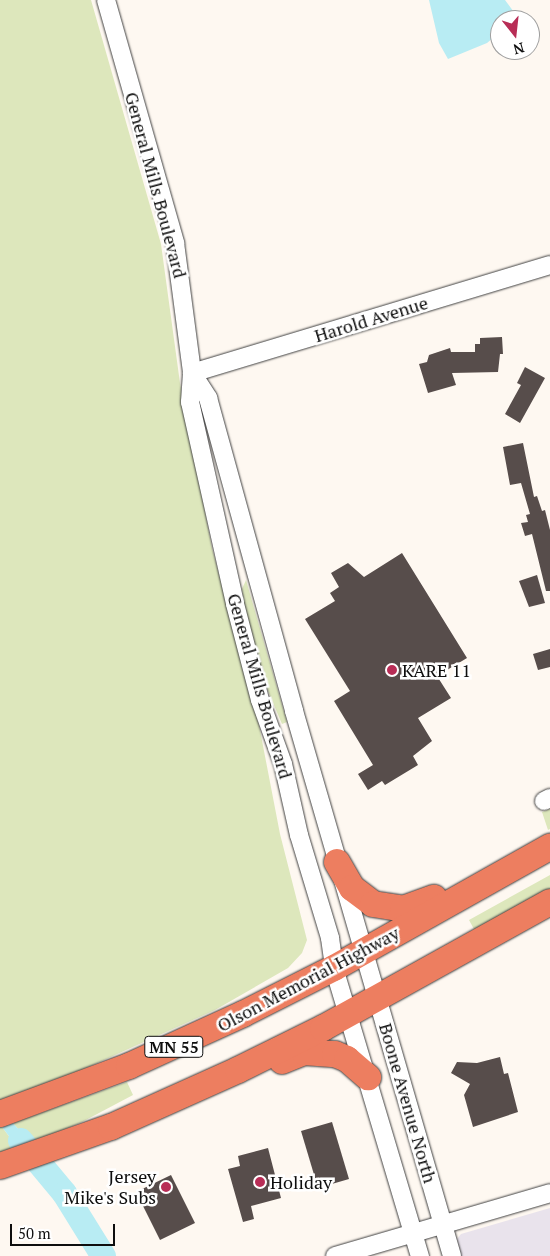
<!DOCTYPE html>
<style>
body{margin:0}
#map{position:relative;width:550px;height:1256px;overflow:hidden;background:#fef8f1;font-family:"PT Serif",serif}
div>[style]{position:absolute}
[style*='--x']{left:calc(var(--x)*1px);top:calc(var(--y)*1px);width:calc(var(--w)*1px);rotate:calc(var(--a)*1deg)}
.industrial>*{inset:0;background:#e9e3ec}
.green>*{inset:0;background:#dde7bc}
.water>*{inset:0;background:#b8ecf3}
.river>*{height:25px;margin:-12.5px;padding:0 12.5px;transform-origin:12.5px;border-radius:12.5px;background:#b8ecf3}
.building>*{inset:0;background:#574d4b}
.roads{filter:drop-shadow(0 0 1px #414141) drop-shadow(0 0 1px #414141)}
.minor>*{height:18px;margin:-9px;padding:0 9px;transform-origin:9px;border-radius:9px;background:#fff}
.highway>*{height:26px;margin:-13px;padding:0 13px;transform-origin:13px;border-radius:13px;background:#ed7e60}
.dots>*{width:14px;height:14px;translate:-50% -50%;box-sizing:border-box;border:2px solid #fff;border-radius:50%}
span{translate:-50% -50%;white-space:nowrap;text-align:center;line-height:1.15;-webkit-text-stroke:5px #fff;paint-order:stroke}
.shield-label span{padding:1px 4px;background:#fff;border:1px solid;border-radius:4px;-webkit-text-stroke-width:0}
.shield-label{font-size:16px;color:#0e0e0e;font-weight:700}
.street-label{font-size:18px;color:#0e0e0e}
.poi-label{font-size:18px;color:#0e0e0e}
.left{translate:0 -50%;text-align:left}
.right{translate:-100% -50%;text-align:right}
.north{position:absolute;left:490px;top:10px;width:50px;height:50px;box-sizing:border-box;background:#fff;border:1px solid #9f9f9f;border-radius:50%;rotate:164deg;font-size:14px;font-weight:700;line-height:20px;text-align:center;color:#0e0e0e}
.north::after{content:'';display:block;margin:auto;width:18px;height:22px;background:#b82d56;clip-path:polygon(50% 0,100% 100%,50% 72%,0 100%)}
.scale{position:absolute;left:10px;top:1224px;width:105px;height:22px;box-sizing:border-box;border:2px solid #0e0e0e;border-top:0;padding-left:6px;font-size:15px;line-height:18px;white-space:nowrap;color:#0e0e0e;-webkit-text-stroke:4px #fff;paint-order:stroke}
</style>
<div id="map">
<div class="industrial">
<div style="clip-path:polygon(550px 1208px,550px 1256px,460px 1256px,457px 1239px,461px 1234px)"></div>
</div>
<div class="green">
<div style="clip-path:polygon(0 0,91px 0,161px 244px,180px 383px,212px 548px,259px 725px,280px 834px,307px 940px,302px 953px,288px 968px,215px 1010px,75px 1073px,0 1100px)"></div>
<div style="clip-path:polygon(246px 580px,287px 722px,282px 724px,265px 684px,245px 610px,242px 589px)"></div>
<div style="clip-path:polygon(550px 809px,550px 829px,548px 830px,542px 812px)"></div>
<div style="clip-path:polygon(550px 875px,550px 889px,475px 931px,469px 920px)"></div>
<div style="clip-path:polygon(127px 1082px,133px 1095px,82px 1122px,31px 1144px,13px 1123px)"></div>
<div style="clip-path:polygon(0 1127px,2px 1127px,18px 1148px,0 1154px)"></div>
</div>
<div class="water">
<div style="clip-path:polygon(429px 0,505px 0,516px 15px,516px 20px,500px 20px,500px 32px,487px 43px,448px 59px,439px 43px)"></div>
<div style="clip-path:polygon(13px 1123px,31px 1144px,18px 1148px,2px 1127px)"></div>
</div>
<div class="river">
<div style="--x:20;--y:1140;--w:69;--a:50.3"></div>
<div style="--x:64;--y:1193;--w:74;--a:58.2"></div>
</div>
<div class="building">
<div style="clip-path:polygon(502px 337px,503px 354px,500px 354px,498px 372px,452px 373px,456px 385px,428px 393px,419px 364px,427px 362px,429px 355px,450px 348px,451px 352px,475px 352px,475px 344px,480px 344px,480px 338px)"></div>
<div style="clip-path:polygon(525px 367px,545px 378px,520px 423px,505px 414px,521px 385px,517px 383px)"></div>
<div style="clip-path:polygon(523px 443px,534px 497px,537px 496px,542px 511px,545px 510px,550px 530px,550px 591px,546px 591px,532px 534px,525px 536px,521px 523px,528px 522px,526px 515px,530px 514px,521px 483px,510px 485px,503px 447px)"></div>
<div style="clip-path:polygon(402px 553px,467px 658px,437px 676px,451px 698px,418px 718px,432px 741px,413px 756px,418px 765px,385px 785px,382px 781px,368px 790px,358px 774px,373px 765px,334px 701px,350px 691px,305px 619px,335px 601px,330px 593px,339px 587px,331px 573px,348px 563px,364px 577px)"></div>
<div style="clip-path:polygon(537px 575px,545px 603px,529px 607px,519px 581px)"></div>
<div style="clip-path:polygon(550px 649px,550px 667px,538px 670px,533px 654px)"></div>
<div style="clip-path:polygon(500px 1057px,504px 1074px,508px 1073px,518px 1112px,473px 1127px,464px 1095px,470px 1084px,451px 1073px,457px 1062px,477px 1063px)"></div>
<div style="clip-path:polygon(332px 1122px,349px 1179px,318px 1188px,301px 1131px)"></div>
<div style="clip-path:polygon(268px 1148px,281px 1198px,251px 1206px,254px 1219px,243px 1222px,228px 1169px,240px 1166px,238px 1156px)"></div>
<div style="clip-path:polygon(171px 1175px,195px 1223px,160px 1240px,136px 1192px)"></div>
</div>
<div class="roads">
<div class="minor">
<div style="--x:106;--y:0;--w:253;--a:74.1"></div>
<div style="--x:175;--y:243;--w:131;--a:82.5"></div>
<div style="--x:192;--y:373;--w:29;--a:94"></div>
<div style="--x:190;--y:402;--w:207;--a:77.4"></div>
<div style="--x:235;--y:604;--w:99;--a:75.4"></div>
<div style="--x:260;--y:700;--w:68;--a:70.2"></div>
<div style="--x:283;--y:764;--w:73;--a:77.3"></div>
<div style="--x:299;--y:835;--w:108;--a:73.2"></div>
<div style="--x:330;--y:938;--w:30;--a:82"></div>
<div style="--x:334;--y:968;--w:301;--a:73.4"></div>
<div style="--x:192;--y:373;--w:30;--a:57"></div>
<div style="--x:208;--y:398;--w:325;--a:74.6"></div>
<div style="--x:294;--y:711;--w:567;--a:73.83"></div>
<div style="--x:192;--y:373;--w:374;--a:-16.8"></div>
<div style="--x:544;--y:801;--w:7;--a:-27"></div>
<div style="--x:335;--y:1256;--w:224;--a:-16.3"></div>
</div>
<div class="highway">
<div style="--x:337;--y:862;--w:30;--a:60"></div>
<div style="--x:352;--y:888;--w:26;--a:37"></div>
<div style="--x:373;--y:904;--w:30;--a:9"></div>
<div style="--x:403;--y:909;--w:33;--a:-20"></div>
<div style="--x:282;--y:1061;--w:24;--a:-22"></div>
<div style="--x:304;--y:1052;--w:31;--a:4"></div>
<div style="--x:335;--y:1054;--w:13;--a:23"></div>
<div style="--x:347;--y:1059;--w:28;--a:41"></div>
<div style="--x:0;--y:1114;--w:138;--a:-20.4"></div>
<div style="--x:129;--y:1066;--w:125;--a:-24.5"></div>
<div style="--x:243;--y:1014;--w:102;--a:-26.8"></div>
<div style="--x:334;--y:968;--w:248;--a:-29.3"></div>
<div style="--x:0;--y:1166;--w:118;--a:-19.4"></div>
<div style="--x:111;--y:1127;--w:139;--a:-24.2"></div>
<div style="--x:238;--y:1070;--w:95;--a:-26.3"></div>
<div style="--x:323;--y:1028;--w:260;--a:-29"></div>
</div>
</div>
<div class="dots">
<div style="left:392px;top:670px;background:#b82d56"></div>
<div style="left:260px;top:1182px;background:#b82d56"></div>
<div style="left:166px;top:1187px;background:#b82d56"></div>
</div>
<div class="shield-label">
<span style="left:174px;top:1047px">MN 55</span>
</div>
<div class="street-label">
<span style="left:156px;top:185px;rotate:75deg">General Mills Boulevard</span>
<span style="left:371px;top:319px;rotate:-17deg">Harold Avenue</span>
<span style="left:260px;top:686px;rotate:74deg">General Mills Boulevard</span>
<span style="left:308px;top:979px;rotate:-28deg">Olson Memorial Highway</span>
<span style="left:408px;top:1103px;rotate:74deg">Boone Avenue North</span>
</div>
<div class="poi-label">
<span class="left" style="left:402px;top:670px">KARE 11</span>
<span class="right" style="left:156px;top:1187px">Jersey<br>Mike's Subs</span>
<span class="left" style="left:270px;top:1182px">Holiday</span>
</div>
<div class="north">N</div>
<div class="scale">50 m</div>
</div>
